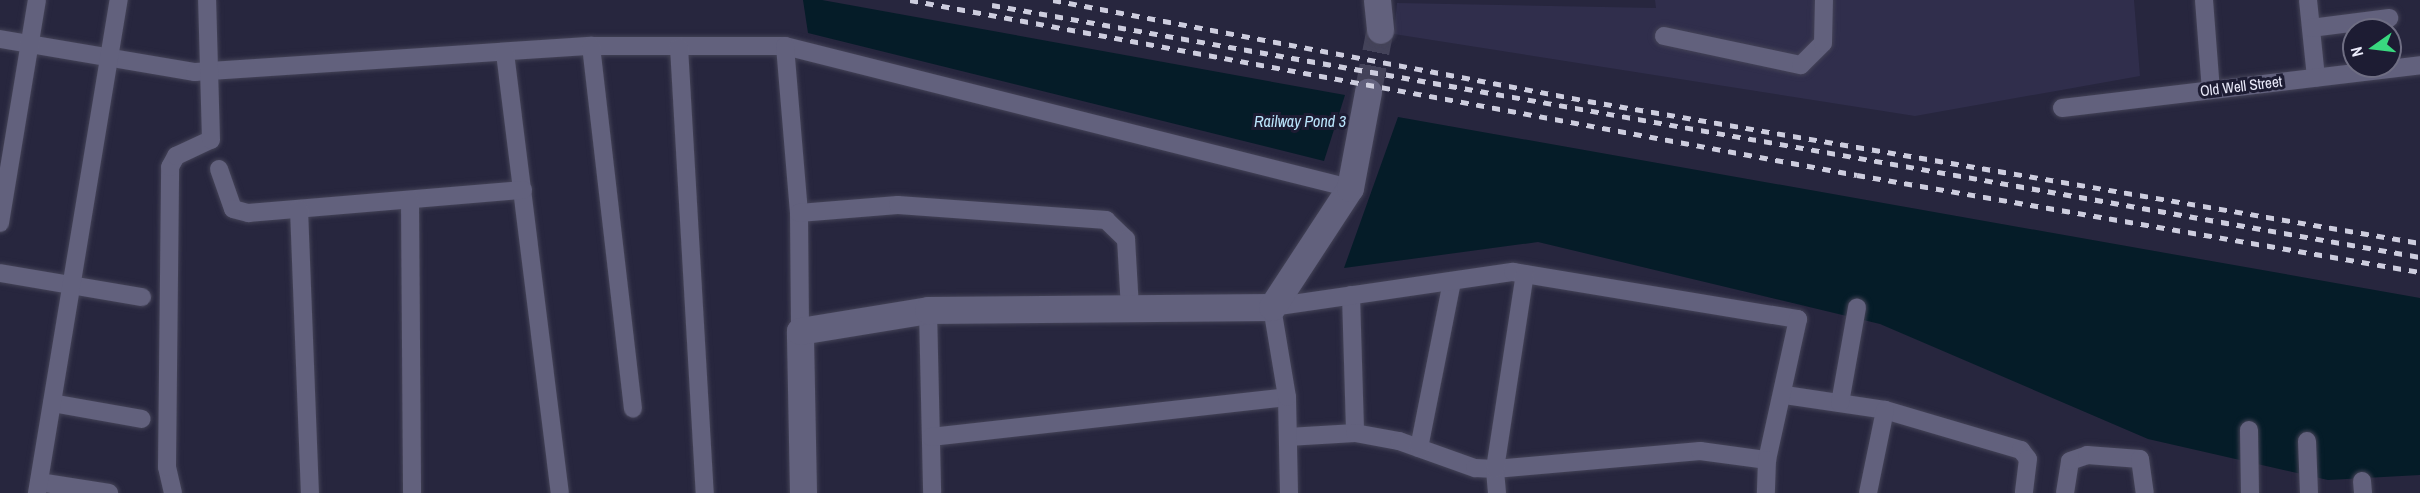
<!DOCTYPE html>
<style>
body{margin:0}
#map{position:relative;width:2420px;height:493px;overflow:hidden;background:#27263e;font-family:"Archivo Narrow",sans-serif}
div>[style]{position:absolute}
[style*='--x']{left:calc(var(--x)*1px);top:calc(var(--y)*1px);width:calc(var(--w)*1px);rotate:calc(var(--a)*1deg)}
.built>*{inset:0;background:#302e4c}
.water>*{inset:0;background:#051c28}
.secondary-tunnel>*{height:27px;margin-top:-13.5px;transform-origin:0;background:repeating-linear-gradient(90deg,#44435a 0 27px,transparent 0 41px)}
.roads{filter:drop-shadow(0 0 2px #444357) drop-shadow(0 0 2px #444357)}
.street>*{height:18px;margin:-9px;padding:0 9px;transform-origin:9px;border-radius:9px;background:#62617d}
.secondary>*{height:27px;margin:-13.5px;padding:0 13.5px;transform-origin:13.5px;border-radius:13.5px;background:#62617d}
.rail>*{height:4.5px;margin-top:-2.25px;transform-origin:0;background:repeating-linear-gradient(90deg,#cdcdde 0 8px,transparent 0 16px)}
span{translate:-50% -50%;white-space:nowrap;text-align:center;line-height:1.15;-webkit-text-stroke:6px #1d1c33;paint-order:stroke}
.street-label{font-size:15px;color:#eaeafa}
.water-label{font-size:16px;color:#bbe6fd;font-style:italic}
.north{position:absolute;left:2342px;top:18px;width:60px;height:60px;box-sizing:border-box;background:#1d1c33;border:2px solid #6f6e83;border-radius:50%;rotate:256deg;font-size:16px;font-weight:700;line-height:24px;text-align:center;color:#eaeafa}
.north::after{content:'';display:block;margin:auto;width:21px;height:27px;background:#39d87f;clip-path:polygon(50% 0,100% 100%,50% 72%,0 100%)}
</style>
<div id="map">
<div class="built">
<div style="clip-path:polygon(1655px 0,2134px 0,2140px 76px,1915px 116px,1394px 34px,1397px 3px,1656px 8px)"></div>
</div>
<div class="water">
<div style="clip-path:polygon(803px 0,822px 0,1345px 95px,1324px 161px,808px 33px)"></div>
<div style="clip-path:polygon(1398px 117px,2420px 298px,2420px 475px,2328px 480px,2148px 439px,1880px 324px,1538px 242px,1344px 268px)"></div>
</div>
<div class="secondary-tunnel">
<div style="--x:1368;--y:92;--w:63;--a:-79"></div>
</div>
<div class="roads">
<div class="street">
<div style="--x:2204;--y:0;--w:90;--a:85.6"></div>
<div style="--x:2308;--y:0;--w:78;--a:84.1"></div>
<div style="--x:2311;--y:28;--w:79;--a:-7.3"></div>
<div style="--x:1664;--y:36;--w:140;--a:12"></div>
<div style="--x:1801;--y:65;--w:31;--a:-45"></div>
<div style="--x:1823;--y:43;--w:43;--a:-88.7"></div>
<div style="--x:0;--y:39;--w:198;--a:9.6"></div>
<div style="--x:195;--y:72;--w:397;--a:-3.8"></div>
<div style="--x:591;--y:46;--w:194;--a:0"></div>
<div style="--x:785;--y:46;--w:583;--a:14.11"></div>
<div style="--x:591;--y:46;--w:365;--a:83.4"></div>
<div style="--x:785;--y:46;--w:168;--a:85.2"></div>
<div style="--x:799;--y:213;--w:118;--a:89.5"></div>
<div style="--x:679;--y:47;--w:447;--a:86.7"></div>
<div style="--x:505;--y:53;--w:443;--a:82.9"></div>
<div style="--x:2062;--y:108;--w:361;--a:-6.8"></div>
<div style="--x:219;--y:169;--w:42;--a:70.7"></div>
<div style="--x:233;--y:209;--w:16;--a:15"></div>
<div style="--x:248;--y:213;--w:276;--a:-4.8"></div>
<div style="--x:410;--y:200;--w:293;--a:89.6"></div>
<div style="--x:299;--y:209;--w:284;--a:87.8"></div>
<div style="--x:799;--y:213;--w:99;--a:-4.6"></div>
<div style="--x:898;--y:205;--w:209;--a:4.1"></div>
<div style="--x:1106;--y:220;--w:28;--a:44"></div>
<div style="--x:1126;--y:239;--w:69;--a:86.7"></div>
<div style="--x:0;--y:223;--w:226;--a:-80.6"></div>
<div style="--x:0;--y:273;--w:144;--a:9.6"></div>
<div style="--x:1351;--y:295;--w:138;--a:88.3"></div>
<div style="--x:928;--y:310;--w:183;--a:88.7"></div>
<div style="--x:1785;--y:395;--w:101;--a:8.5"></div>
<div style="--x:1885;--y:410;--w:142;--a:16.4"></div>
<div style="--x:2021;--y:450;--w:11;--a:52"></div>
<div style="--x:2028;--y:459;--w:34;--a:97"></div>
<div style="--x:52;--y:403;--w:91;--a:10.1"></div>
<div style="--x:1840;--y:403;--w:97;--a:-79.9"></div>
<div style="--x:2249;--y:430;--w:63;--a:89.1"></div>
<div style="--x:931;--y:437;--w:358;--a:-6.4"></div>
<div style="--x:1288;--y:437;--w:67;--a:-3.4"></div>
<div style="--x:1355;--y:433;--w:45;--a:10.3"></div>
<div style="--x:1399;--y:441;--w:81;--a:19.6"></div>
<div style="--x:1475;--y:468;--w:20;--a:3"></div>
<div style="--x:1495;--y:469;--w:206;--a:-5"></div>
<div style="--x:1700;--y:451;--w:68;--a:7.7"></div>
<div style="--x:2307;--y:441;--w:52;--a:87.8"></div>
<div style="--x:1419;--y:448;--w:170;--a:-78.8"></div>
<div style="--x:2362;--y:481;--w:12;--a:85"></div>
<div style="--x:39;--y:482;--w:71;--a:8.9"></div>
<div style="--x:37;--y:493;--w:500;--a:-80.6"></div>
<div style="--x:173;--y:493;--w:27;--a:-103"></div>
<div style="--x:167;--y:467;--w:300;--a:-89.4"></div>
<div style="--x:170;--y:167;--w:13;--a:-61"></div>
<div style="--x:176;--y:156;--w:38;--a:-25"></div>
<div style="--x:211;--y:140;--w:140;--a:-91.6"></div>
<div style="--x:1289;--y:493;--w:96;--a:-91.2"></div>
<div style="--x:1287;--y:397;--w:91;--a:-99.5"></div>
<div style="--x:1272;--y:307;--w:244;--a:-8.3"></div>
<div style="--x:1513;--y:272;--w:289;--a:9.4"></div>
<div style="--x:1798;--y:319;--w:144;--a:102.4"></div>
<div style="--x:1767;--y:460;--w:33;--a:92"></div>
<div style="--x:1497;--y:493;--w:24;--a:-95"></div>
<div style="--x:1495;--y:469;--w:197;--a:-81.3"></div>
<div style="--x:1868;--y:493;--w:85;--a:-78.4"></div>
<div style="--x:2065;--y:493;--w:32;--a:-81"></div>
<div style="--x:2070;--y:461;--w:18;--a:-19"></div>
<div style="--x:2087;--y:455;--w:53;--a:4.3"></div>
<div style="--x:2140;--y:459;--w:34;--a:82"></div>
</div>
<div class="secondary">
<div style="--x:1377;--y:0;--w:30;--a:84"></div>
<div style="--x:803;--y:493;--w:162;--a:-91.1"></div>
<div style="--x:800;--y:331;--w:130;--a:-9.3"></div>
<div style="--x:928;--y:310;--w:344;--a:-0.5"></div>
<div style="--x:1272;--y:307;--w:142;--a:-56.8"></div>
<div style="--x:1350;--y:188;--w:98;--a:-79.4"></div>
</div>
</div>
<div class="rail">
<div style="--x:910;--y:0;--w:963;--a:10.47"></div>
<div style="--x:1857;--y:175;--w:571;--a:9.78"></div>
<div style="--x:1053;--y:0;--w:544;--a:10.69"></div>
<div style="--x:1588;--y:101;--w:844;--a:9.69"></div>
<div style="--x:992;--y:5;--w:1450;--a:10.01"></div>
</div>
<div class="street-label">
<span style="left:2241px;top:86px;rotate:-7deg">Old Well Street</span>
</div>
<div class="water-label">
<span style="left:1300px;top:121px">Railway Pond 3</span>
</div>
<div class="north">N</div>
</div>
